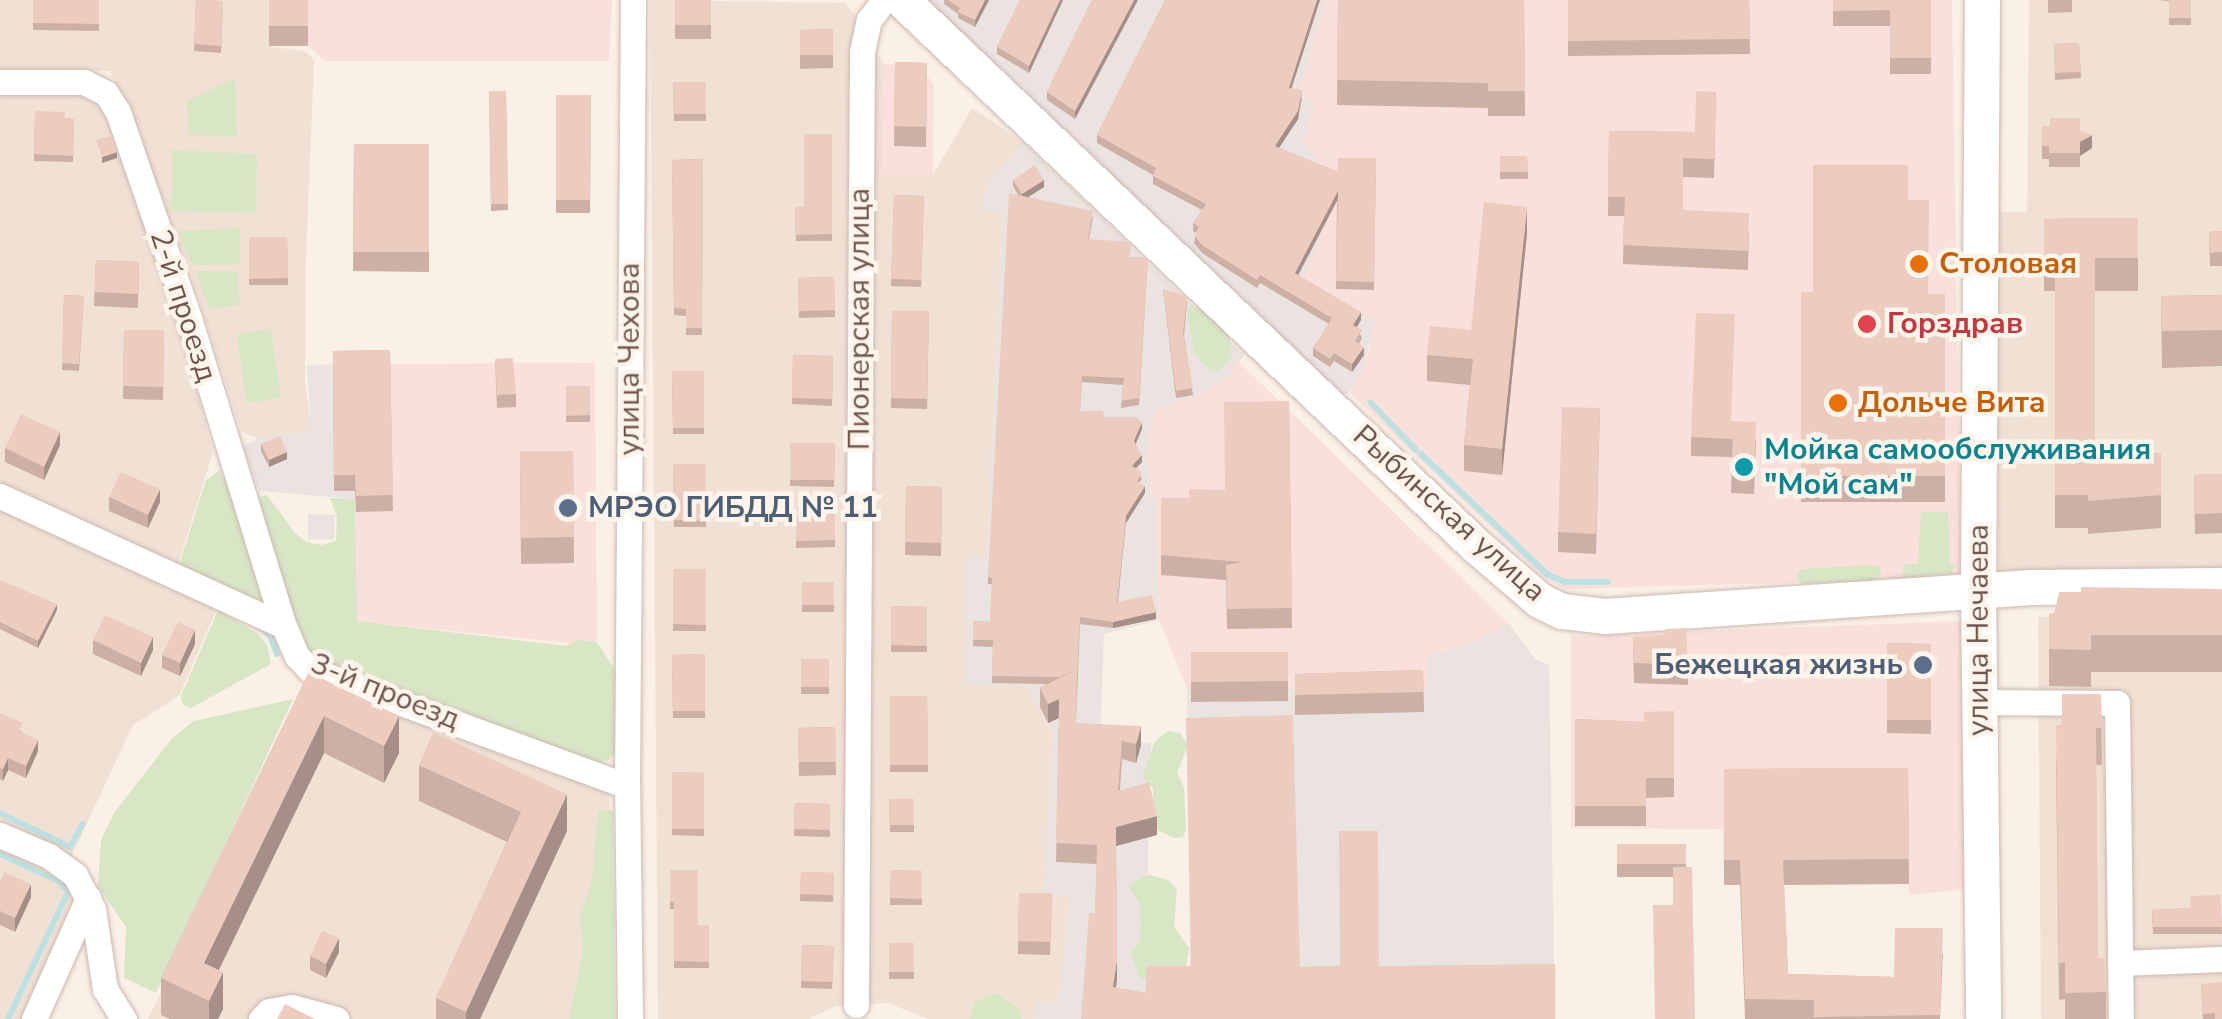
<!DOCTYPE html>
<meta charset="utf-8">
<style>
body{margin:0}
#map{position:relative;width:2222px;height:1019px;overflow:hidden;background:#faf0e6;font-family:"Nunito Sans",sans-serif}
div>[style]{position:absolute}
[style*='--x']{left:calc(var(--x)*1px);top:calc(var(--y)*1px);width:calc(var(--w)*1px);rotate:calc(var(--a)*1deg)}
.residential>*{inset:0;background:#f1e1d5}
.commercial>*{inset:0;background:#f9e0db}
.industrial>*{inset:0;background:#ebe3e0}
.green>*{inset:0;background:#d8e6c6}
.stream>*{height:6px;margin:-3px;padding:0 3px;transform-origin:3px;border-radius:3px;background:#bde1e2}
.roads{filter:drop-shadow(0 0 2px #cdb9b0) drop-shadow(0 0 2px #cdb9b0)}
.street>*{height:25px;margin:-12.5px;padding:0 12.5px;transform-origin:12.5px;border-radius:12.5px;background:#fff}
.secondary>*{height:35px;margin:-17.5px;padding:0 17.5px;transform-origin:17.5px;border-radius:17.5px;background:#fff}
.wall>*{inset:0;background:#ccafa5}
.shaded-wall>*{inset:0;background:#a68f86}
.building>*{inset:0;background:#edccc0}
.dots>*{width:28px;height:28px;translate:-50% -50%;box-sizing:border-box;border:5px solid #fdf4ec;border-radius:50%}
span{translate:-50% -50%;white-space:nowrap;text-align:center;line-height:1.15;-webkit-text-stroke:9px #fdf4ec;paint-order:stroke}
.food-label{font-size:30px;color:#c56008;font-weight:700}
.left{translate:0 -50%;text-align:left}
.street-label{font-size:30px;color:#71554d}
.health-label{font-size:30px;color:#be3a42;font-weight:700}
.culture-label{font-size:30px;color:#0d838f;font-weight:700}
.service-label{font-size:30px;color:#4e5e75;font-weight:700}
.right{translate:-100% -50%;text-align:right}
</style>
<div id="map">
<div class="residential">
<div style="clip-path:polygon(0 0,269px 0,269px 46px,306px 52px,314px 60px,305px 285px,305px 382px,312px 431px,257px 438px,241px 431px,189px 267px,110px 71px,0 71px)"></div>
<div style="clip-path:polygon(650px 0,846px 3px,884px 64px,882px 175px,933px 175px,972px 108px,1023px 142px,986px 188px,983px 210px,1002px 212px,987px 559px,966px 561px,966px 684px,1026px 686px,1053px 733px,1044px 894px,1070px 896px,1059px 1002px,1037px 1002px,1034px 1019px,928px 1019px,888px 1003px,837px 1006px,808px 1019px,658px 1019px)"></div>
<div style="clip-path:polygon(2029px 0,2222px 0,2222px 573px,1999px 575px,1997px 212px,2027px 212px)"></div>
<div style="clip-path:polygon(0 93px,95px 95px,117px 134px,164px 268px,213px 452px,177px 568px,0 485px)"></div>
<div style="clip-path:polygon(0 504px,219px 603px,179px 696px,133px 725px,71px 857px,0 826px)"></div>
<div style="clip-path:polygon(2222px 616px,2222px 946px,2178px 948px,2180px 973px,2222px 972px,2222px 1019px,2041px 1019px,2038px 617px)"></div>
<div style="clip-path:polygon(313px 677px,609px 793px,613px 1019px,148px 1019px)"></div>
<div style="clip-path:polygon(0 844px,60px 872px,78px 897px,22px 1019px,0 1019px)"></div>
</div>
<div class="commercial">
<div style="clip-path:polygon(269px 0,612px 0,609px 61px,325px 61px,308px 46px,269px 46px)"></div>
<div style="clip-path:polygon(1325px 0,1952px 0,1961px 578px,1566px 589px,1543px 577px,1349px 392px,1371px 346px,1302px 281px,1304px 141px,1300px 89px)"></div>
<div style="clip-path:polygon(884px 64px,920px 66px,934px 85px,933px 175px,881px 175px)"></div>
<div style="clip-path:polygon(1239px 362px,1509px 624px,1468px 645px,1428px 656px,1428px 687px,1187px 688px,1159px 620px,1156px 504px,1148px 480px,1147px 448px,1155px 410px,1200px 394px,1228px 377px)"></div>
<div style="clip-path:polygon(595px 363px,597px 646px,356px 621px,352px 364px)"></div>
<div style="clip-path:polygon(1964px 621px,1966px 889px,1909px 895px,1908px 884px,1724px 885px,1723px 829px,1571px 828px,1571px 636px)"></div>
</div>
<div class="industrial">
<div style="clip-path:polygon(921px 0,1325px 0,1300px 89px,1314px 105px,1304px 141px,1319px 163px,1318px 247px,1302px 280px,1376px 321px,1361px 374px,1349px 392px,1337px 398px)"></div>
<div style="clip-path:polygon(1023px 142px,1244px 355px,1228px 377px,1200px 394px,1155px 410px,1147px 448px,1148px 480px,1156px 504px,1159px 620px,1104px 634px,1100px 740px,1151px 743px,1145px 977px,1184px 1019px,1034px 1019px,1036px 1002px,1059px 1002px,1070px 897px,1044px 895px,1053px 733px,1026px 686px,966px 685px,966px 560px,987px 558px,1002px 213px,982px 210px,986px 188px)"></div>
<div style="clip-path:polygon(352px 364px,355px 499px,259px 491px,243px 447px,257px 438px,311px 431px,307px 365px)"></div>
<div style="clip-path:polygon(308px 514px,335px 515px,334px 539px,308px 539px)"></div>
<div style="clip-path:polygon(1509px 624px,1535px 659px,1549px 665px,1555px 1019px,1191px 1019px,1187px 688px,1428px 687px,1428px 656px,1468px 645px)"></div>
</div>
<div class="green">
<div style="clip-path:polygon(235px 78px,237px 137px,188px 135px,187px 101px)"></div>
<div style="clip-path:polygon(172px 150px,257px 154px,256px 213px,171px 211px)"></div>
<div style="clip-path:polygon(240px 228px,240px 264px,192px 265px,178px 231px)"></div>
<div style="clip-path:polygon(195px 271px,237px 271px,240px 305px,209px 309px)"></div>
<div style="clip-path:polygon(1192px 306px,1211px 314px,1229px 335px,1232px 357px,1218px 371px,1205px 366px,1194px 352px,1187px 309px)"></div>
<div style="clip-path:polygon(271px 329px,281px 398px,246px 403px,237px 334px)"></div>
<div style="clip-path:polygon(220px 470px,235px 504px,264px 599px,261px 604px,179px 565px,206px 480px)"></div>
<div style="clip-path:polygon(267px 495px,295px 533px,306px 542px,321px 545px,336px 541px,337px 516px,330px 498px,355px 499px,357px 621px,566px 646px,577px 640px,597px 642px,617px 673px,615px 754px,608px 761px,593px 763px,316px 660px,299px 643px,255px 498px)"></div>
<div style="clip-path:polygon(1921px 512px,1948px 512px,1950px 564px,1955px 565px,1950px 577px,1907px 581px,1902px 576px,1904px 564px,1918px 564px)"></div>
<div style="clip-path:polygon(1871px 565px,1880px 567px,1881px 577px,1875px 582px,1802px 584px,1796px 577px,1801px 569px)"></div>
<div style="clip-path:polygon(218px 610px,258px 634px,267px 645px,271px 664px,191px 708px,183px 705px,181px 696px)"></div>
<div style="clip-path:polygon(293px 699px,156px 993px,124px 978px,126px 927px,98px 886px,101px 840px,114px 813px,173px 737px,194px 721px)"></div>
<div style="clip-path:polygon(1168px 731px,1180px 733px,1188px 745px,1177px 773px,1184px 787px,1186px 830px,1183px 837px,1175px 838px,1159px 831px,1153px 821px,1153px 788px,1142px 777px,1155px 741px)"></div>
<div style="clip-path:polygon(613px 810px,615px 1019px,569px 1019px,583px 951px,580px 918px,592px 881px,598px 811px)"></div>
<div style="clip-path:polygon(1150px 875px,1170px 881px,1177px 890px,1174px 926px,1189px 948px,1186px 967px,1149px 981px,1140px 977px,1130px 953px,1140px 940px,1141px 928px,1140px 904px,1129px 887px,1140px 877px)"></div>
<div style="clip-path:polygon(997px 993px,1021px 1011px,1021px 1019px,969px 1019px,975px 1001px)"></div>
</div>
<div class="stream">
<div style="--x:1371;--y:403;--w:65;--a:46.2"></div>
<div style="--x:1421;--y:454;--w:174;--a:43.6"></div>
<div style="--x:1547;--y:574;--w:20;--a:24"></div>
<div style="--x:1565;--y:582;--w:43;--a:0"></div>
<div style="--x:260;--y:627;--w:15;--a:42"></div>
<div style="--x:271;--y:637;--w:18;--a:71"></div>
<div style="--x:0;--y:813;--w:78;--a:25.9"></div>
<div style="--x:70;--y:847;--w:26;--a:-61"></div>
<div style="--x:0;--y:854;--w:66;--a:25"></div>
<div style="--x:60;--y:882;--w:13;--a:51"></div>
<div style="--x:68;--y:892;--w:140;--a:115.3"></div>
</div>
<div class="roads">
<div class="street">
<div style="--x:0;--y:82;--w:84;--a:0"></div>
<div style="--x:84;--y:82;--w:25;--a:27"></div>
<div style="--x:106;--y:93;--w:22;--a:58"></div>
<div style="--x:118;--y:112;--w:218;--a:71"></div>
<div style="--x:189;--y:318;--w:322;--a:72.9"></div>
<div style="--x:0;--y:496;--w:312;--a:24.6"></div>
<div style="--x:284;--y:626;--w:33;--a:67"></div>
<div style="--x:297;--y:656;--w:18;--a:47"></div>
<div style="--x:309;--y:669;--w:339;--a:20.2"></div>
<div style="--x:1979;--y:702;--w:138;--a:0.4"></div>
<div style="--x:2117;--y:703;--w:316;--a:89.3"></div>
<div style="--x:0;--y:835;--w:53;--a:23.2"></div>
<div style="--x:49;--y:856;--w:32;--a:36"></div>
<div style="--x:75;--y:875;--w:38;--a:62"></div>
<div style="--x:93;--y:909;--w:81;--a:81.5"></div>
<div style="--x:105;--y:989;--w:36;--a:58"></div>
<div style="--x:2120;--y:963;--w:102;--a:-2.2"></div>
<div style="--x:856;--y:1005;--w:953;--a:-89.64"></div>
<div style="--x:862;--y:52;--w:33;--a:-78"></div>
<div style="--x:869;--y:20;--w:25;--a:-53"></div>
<div style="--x:34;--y:1019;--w:133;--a:-65.9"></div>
<div style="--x:261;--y:1019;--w:11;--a:-45"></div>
<div style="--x:269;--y:1011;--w:23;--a:-10"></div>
<div style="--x:292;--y:1007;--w:46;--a:15.3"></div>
<div style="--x:630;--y:1019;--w:233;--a:-90.7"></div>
<div style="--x:627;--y:786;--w:786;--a:-89.56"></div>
</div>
<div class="secondary">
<div style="--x:902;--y:0;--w:789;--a:43.56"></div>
<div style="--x:1474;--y:544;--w:86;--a:40.7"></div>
<div style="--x:1539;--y:600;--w:25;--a:26"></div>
<div style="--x:1562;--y:611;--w:43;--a:6.6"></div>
<div style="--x:1605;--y:616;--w:427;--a:-3.9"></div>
<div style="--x:2031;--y:587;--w:191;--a:-0.6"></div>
<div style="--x:1982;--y:0;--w:592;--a:90.39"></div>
<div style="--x:1978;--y:592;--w:427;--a:89.3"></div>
</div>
</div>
<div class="wall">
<div style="clip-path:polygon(33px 0,99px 0,99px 31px,33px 30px)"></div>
<div style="clip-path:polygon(196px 0,223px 1px,221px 53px,194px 51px)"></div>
<div style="clip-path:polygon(269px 0,308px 0,308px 46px,269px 46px)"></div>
<div style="clip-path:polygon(675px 0,711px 0,711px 39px,675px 39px)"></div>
<div style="clip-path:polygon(944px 0,989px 0,975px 27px,958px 18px,958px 14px,944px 4px)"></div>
<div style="clip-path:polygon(1020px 0,1063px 0,1029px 73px,997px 54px,997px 47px)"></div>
<div style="clip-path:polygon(1092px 0,1075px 119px,1047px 100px,1047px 92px)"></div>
<div style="clip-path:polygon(1165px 0,1320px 0,1291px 88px,1302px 98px,1298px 119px,1279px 148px,1338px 172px,1376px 158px,1374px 290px,1336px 289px,1337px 199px,1298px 275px,1361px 320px,1357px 327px,1362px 338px,1359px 344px,1364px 355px,1352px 372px,1334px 361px,1330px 367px,1313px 356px,1313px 348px,1329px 324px,1260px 283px,1257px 288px,1202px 253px,1194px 243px,1196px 233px,1193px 231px,1193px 223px,1202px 210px,1153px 184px,1153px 175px,1097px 143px,1097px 135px)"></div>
<div style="clip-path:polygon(1338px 0,1524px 0,1525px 116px,1488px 116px,1488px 108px,1337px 105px)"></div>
<div style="clip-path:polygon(1568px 0,1749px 0,1750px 54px,1568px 56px)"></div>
<div style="clip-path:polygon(1833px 0,1931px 0,1931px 74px,1890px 74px,1890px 26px,1833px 26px)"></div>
<div style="clip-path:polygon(2048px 0,2072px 0,2072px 12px,2048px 13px)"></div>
<div style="clip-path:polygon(2157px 0,2191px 0,2191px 25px,2169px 25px,2169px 1px)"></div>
<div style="clip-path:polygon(833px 29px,833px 68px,800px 69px,800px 30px)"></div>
<div style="clip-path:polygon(2079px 43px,2081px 78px,2055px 80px,2054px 44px)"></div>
<div style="clip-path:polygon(895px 62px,927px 63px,926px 147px,894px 146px)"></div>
<div style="clip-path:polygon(673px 82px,706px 82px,706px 121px,674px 121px)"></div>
<div style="clip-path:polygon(489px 91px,506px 91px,508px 210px,491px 211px)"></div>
<div style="clip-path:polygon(1716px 92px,1714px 178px,1683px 177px,1683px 210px,1749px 232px,1748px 270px,1623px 264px,1624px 216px,1608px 216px,1609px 131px,1695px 132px)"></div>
<div style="clip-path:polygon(556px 95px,591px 95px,590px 213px,556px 213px)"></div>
<div style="clip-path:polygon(35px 111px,65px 118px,74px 119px,73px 162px,34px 161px)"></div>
<div style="clip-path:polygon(2042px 126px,2080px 130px,2092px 148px,2080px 156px,2080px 167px,2049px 167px,2049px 159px,2042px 159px)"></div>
<div style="clip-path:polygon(832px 134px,832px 241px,796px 241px,795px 207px,804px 207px)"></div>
<div style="clip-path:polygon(354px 144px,429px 144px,429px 272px,353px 271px)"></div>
<div style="clip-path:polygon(1500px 156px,1527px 156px,1528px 179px,1500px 179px)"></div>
<div style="clip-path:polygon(703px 159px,702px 335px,686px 335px,686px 316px,674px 315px,672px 160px)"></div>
<div style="clip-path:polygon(1013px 180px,1044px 187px,1028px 197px,1093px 217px,1089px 239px,1131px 257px,1148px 258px,1139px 405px,1121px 408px,1123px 385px,1082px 382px,1080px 411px,1142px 429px,1135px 444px,1142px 462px,1136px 468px,1142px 479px,1139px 483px,1145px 493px,1126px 523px,1118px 602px,1156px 619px,1113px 628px,1080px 624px,1076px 723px,1141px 745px,1136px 763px,1122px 759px,1120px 790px,1157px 835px,1116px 846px,1117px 979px,1116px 988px,1146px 993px,1300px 967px,1379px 966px,1081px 1019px,1095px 913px,1097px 864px,1056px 862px,1059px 718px,1048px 723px,1040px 707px,1040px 688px,1047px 684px,992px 683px,993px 647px,973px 646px,973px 621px,990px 622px,992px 584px,988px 584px,988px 577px,1018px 195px,1013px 186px)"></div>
<div style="clip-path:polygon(894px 195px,924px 196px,921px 287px,891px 286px)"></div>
<div style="clip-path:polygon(1908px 200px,1928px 294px,1945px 294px,1945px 502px,1801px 502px,1801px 292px,1813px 292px)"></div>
<div style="clip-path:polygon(2138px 218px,2138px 291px,2095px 291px,2095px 459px,2161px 453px,2161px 528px,2088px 534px,2088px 528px,2055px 528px,2055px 291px,2044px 291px,2044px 219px)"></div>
<div style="clip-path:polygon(2222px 231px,2222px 266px,2210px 266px,2209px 232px)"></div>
<div style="clip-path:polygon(1527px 233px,1502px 475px,1464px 471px,1464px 445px,1470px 385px,1427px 381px,1427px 355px,1471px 330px)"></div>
<div style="clip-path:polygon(249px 237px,287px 237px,288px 285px,249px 285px)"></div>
<div style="clip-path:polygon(96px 260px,139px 262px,138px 308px,94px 306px)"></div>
<div style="clip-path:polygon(834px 277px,835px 317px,799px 318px,798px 278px)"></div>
<div style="clip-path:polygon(1163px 289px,1187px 302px,1184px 336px,1193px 395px,1176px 398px)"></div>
<div style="clip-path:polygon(64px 295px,84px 296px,79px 371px,62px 370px)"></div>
<div style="clip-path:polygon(2222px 295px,2222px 366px,2162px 368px,2161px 296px)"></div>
<div style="clip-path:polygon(892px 311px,929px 311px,927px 409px,891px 408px)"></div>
<div style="clip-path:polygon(124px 330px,164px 330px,163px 400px,123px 399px)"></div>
<div style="clip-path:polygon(390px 350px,393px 511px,356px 512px,355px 491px,334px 491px,333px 351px)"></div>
<div style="clip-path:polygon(793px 355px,833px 356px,832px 406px,792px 404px)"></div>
<div style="clip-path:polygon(495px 359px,516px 394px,516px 407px,497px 408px)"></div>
<div style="clip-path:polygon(672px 371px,704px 371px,704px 434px,673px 434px)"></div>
<div style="clip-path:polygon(566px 386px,590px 386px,590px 422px,566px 422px)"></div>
<div style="clip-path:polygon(1289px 401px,1292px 628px,1227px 629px,1226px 580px,1161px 575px,1161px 498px,1189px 498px,1225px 490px)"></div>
<div style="clip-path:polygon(1600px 408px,1596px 554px,1558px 552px,1558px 532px)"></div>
<div style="clip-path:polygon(1731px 421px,1756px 441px,1754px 494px,1731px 493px,1732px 457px,1691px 456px,1691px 437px)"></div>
<div style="clip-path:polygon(790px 443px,835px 443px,834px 487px,790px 486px)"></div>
<div style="clip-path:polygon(261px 444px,287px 459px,269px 467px,261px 451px)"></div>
<div style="clip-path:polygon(60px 445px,44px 480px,5px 462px,5px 448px)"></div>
<div style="clip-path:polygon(520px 451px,573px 451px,574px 563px,521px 564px)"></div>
<div style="clip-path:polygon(673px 464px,706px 464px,706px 527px,674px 527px)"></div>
<div style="clip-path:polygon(2222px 474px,2222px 533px,2195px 534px,2194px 475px)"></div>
<div style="clip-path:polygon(906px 486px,942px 487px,941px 556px,905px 555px)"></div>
<div style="clip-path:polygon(109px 497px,160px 502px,148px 528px,109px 511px)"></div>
<div style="clip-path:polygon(835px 514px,835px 547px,796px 548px,796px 515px)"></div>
<div style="clip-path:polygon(673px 569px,706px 569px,706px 631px,673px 631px)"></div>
<div style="clip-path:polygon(0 580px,57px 610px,38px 648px,0 629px)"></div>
<div style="clip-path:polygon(802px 582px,834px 582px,834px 612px,802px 612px)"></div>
<div style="clip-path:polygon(2222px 589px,2222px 672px,2091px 672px,2091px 687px,2049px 686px,2049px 614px)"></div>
<div style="clip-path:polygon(891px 606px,927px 607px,927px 652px,891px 652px)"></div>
<div style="clip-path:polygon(1633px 637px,1688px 665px,1688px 685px,1634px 683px)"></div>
<div style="clip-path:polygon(93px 640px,153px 650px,141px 676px,93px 654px)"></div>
<div style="clip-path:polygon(1887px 643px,1931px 644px,1931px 734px,1887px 733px)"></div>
<div style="clip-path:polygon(195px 644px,180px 676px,162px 668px,162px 655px)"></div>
<div style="clip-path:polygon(1191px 652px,1288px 652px,1288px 701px,1191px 702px)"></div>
<div style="clip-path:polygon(705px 654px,705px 718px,673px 718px,672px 655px)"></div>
<div style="clip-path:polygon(801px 659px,829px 659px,829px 694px,801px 694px)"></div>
<div style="clip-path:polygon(1423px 670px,1424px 712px,1295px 715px,1295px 674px)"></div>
<div style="clip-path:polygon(309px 672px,399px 753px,384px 783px,324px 753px,219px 970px,223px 1009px,218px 1019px,170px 1019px,161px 1015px,161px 978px)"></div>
<div style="clip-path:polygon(2101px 694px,2102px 765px,2096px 765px,2098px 958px,2106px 992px,2106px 1019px,2065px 1019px,2065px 999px,2059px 1000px,2056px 762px,2062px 725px)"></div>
<div style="clip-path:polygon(890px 696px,927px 696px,928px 772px,890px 772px)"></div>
<div style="clip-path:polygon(1674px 711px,1674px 797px,1646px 798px,1646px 826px,1575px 826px,1575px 719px,1644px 722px)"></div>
<div style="clip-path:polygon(0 713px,23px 733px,38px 751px,26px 778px,8px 770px,3px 781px,0 779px)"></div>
<div style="clip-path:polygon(835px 727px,836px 775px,799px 776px,798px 728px)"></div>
<div style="clip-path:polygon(419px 765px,567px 831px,480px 1019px,436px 1019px,436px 998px,507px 842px,419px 801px)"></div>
<div style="clip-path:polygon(1908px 768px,1909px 884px,1784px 885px,1788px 974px,1894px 977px,1943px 953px,1940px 1019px,1745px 1019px,1740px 885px,1724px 885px,1724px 769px)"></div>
<div style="clip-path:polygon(672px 772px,704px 773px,704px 836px,672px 835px)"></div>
<div style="clip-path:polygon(889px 799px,914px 799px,914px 832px,890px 832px)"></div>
<div style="clip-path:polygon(795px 803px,830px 804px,830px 837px,794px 836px)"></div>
<div style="clip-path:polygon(1617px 844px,1686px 844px,1686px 867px,1673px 905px,1673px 877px,1617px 877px)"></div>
<div style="clip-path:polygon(670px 870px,698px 925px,709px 925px,709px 968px,674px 968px,674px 909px,670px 909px)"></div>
<div style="clip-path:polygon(891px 870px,922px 871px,922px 905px,890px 905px)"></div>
<div style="clip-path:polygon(801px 872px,834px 873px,833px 902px,800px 901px)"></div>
<div style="clip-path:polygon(0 881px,31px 897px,15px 932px,0 925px)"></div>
<div style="clip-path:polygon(1019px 893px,1052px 893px,1050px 955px,1018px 954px)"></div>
<div style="clip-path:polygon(2220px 895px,2222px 934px,2153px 934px,2152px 910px,2190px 908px)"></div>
<div style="clip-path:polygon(889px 943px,914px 943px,914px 979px,889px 979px)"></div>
<div style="clip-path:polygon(802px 945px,834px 946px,832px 989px,801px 988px)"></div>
<div style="clip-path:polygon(339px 952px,326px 978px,310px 970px,310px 956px)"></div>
<div style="clip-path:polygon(2201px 984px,2222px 1019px,2203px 1019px)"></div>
</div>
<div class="shaded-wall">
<div style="clip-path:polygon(985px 0,989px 0,975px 27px,975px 20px)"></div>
<div style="clip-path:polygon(1060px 0,1063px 0,1029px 73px,1029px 66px)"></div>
<div style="clip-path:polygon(1134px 0,1138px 0,1075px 119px,1075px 111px)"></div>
<div style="clip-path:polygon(1317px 0,1320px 0,1289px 96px,1289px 88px)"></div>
<div style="clip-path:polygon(1302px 90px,1298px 119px,1275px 154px,1275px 146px)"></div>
<div style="clip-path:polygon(2092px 135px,2092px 148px,2080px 156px,2080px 142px)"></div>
<div style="clip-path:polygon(117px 152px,117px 158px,102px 163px,102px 157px)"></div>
<div style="clip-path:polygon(1044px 180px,1044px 187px,1022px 201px,1022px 194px)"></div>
<div style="clip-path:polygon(1338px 191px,1338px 199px,1295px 281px,1295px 273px)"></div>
<div style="clip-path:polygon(1527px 207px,1527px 233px,1502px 475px,1502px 449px)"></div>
<div style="clip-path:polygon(1361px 312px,1361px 320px,1353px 333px,1353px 325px)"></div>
<div style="clip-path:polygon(1364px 347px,1364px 355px,1352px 372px,1352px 364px)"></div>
<div style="clip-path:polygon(1142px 422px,1142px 429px,1134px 448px,1134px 441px)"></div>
<div style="clip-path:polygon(60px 432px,60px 445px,44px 480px,44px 467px)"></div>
<div style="clip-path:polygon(287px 452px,287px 459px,269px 467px,269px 460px)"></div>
<div style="clip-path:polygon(1142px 455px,1142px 462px,1132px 472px,1132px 466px)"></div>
<div style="clip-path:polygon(1145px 486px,1145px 493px,1126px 523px,1126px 516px)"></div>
<div style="clip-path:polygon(160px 489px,160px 502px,148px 528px,148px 515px)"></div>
<div style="clip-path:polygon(57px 604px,57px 610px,38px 648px,38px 641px)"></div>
<div style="clip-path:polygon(1156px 612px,1156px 619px,1113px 628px,1113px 622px)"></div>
<div style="clip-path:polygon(195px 630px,195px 644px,180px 676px,180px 663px)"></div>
<div style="clip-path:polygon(153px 637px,153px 650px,141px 676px,141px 663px)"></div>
<div style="clip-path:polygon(1059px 699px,1059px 718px,1048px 723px,1048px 704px)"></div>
<div style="clip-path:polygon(324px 716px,324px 753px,204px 1000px,204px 963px)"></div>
<div style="clip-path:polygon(399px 716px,399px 753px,384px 783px,384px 746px)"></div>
<div style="clip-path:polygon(1141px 726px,1141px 745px,1136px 763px,1136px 744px)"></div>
<div style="clip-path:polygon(38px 740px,38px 751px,26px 778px,26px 766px)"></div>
<div style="clip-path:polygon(8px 758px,8px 770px,3px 781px,3px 769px)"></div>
<div style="clip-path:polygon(567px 794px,567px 831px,480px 1019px,466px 1019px,466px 1012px)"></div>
<div style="clip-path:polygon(1157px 816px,1157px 835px,1116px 846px,1116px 827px)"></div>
<div style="clip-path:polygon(31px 884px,31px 897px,15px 932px,15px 918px)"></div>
<div style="clip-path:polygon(339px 938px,339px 952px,326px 978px,326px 964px)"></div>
<div style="clip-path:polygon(1117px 960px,1117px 979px,1113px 1006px,1113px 987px)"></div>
<div style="clip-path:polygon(223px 972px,223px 1009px,218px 1019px,209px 1019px,209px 1001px)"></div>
</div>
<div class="building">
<div style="clip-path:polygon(33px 0,99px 0,99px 24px,33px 23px)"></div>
<div style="clip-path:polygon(196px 0,223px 1px,221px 46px,194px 44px)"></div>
<div style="clip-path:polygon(269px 0,308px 0,308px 26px,269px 26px)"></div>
<div style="clip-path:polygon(675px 0,711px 0,711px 25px,675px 25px)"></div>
<div style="clip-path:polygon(948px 0,985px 0,975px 20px,958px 12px,960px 8px)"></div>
<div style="clip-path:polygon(1020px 0,1060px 0,1029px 66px,997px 47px)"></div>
<div style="clip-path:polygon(1092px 0,1134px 0,1075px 111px,1047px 92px)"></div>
<div style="clip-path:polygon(1165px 0,1317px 0,1289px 88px,1302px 90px,1298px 111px,1275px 146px,1338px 172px,1338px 158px,1376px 158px,1374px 282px,1336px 281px,1338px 191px,1295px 273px,1361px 312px,1353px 325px,1362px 330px,1355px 341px,1364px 347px,1352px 364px,1334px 353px,1330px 359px,1313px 348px,1332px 318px,1260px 275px,1257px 280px,1202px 245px,1194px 235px,1199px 227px,1193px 223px,1206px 204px,1153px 176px,1156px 168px,1097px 135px)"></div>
<div style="clip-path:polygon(1338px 0,1524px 0,1525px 91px,1488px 91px,1488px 83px,1337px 80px)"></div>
<div style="clip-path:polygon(1568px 0,1749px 0,1750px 39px,1568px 41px)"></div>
<div style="clip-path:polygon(1833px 0,1931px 0,1931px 58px,1890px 58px,1890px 10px,1833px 11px)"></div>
<div style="clip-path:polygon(2169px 0,2191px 0,2191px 18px,2169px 18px)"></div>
<div style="clip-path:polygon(833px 29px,833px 55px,800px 55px,800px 30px)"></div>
<div style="clip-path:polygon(2079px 43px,2081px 72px,2055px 73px,2054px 44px)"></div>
<div style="clip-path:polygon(895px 62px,927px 63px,926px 127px,894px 126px)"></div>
<div style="clip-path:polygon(673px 82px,706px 82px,706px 114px,674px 114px)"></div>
<div style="clip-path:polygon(489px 91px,506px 91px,508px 204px,491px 204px)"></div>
<div style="clip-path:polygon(1696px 91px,1716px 92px,1714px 159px,1683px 158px,1683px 210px,1749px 213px,1748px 251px,1623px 245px,1625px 197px,1608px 197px,1609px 131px,1695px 132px)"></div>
<div style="clip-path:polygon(556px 95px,591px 95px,590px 200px,556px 200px)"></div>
<div style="clip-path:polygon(35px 111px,65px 112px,65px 118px,74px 119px,73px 156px,34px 154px)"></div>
<div style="clip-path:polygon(2050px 118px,2080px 118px,2080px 130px,2092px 135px,2080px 142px,2080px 153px,2049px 153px,2049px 146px,2042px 146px,2042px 126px,2050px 126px)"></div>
<div style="clip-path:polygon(804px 134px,832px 134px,832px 234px,796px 235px,795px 207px,804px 207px)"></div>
<div style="clip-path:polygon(111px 136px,117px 152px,102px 157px,96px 140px)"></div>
<div style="clip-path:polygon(354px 144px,429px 144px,429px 252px,353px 252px)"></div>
<div style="clip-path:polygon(1500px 156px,1527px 156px,1528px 172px,1500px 172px)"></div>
<div style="clip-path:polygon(703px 159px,702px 328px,686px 328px,686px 309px,674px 308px,672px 160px)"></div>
<div style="clip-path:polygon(1035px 165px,1044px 180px,1022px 194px,1013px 180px)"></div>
<div style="clip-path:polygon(1813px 165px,1908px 165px,1908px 200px,1929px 200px,1928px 294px,1945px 294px,1945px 476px,1801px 476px,1801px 292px,1813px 292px)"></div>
<div style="clip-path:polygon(1009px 193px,1093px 211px,1088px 239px,1131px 242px,1130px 257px,1148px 258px,1139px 398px,1121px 401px,1124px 378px,1082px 376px,1080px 411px,1103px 411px,1104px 417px,1136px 417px,1142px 422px,1134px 441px,1142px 455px,1132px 466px,1142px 472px,1137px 481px,1145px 486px,1126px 516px,1117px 602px,1152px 595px,1156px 612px,1113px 622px,1080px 617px,1077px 678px,1077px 669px,1060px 677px,992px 676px,993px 640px,973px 640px,973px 621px,990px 622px,992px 578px,988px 577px)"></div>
<div style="clip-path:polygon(894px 195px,924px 196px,921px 280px,891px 279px)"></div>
<div style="clip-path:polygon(1484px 202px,1527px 207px,1502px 449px,1464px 445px,1473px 359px,1427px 355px,1430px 326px,1471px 330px)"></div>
<div style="clip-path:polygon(2138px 218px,2138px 258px,2095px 258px,2095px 459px,2161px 453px,2161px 495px,2088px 501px,2088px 495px,2055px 495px,2055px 258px,2044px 258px,2044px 219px)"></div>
<div style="clip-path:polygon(2222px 231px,2222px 252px,2210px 253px,2209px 232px)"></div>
<div style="clip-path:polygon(249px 237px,287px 237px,288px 278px,249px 279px)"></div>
<div style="clip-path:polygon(96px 260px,139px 262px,138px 294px,94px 292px)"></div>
<div style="clip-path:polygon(834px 277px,835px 310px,799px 311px,798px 278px)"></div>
<div style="clip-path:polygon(1163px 289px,1187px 296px,1183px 334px,1193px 388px,1176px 391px)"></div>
<div style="clip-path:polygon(64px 295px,84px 296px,79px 364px,62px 363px)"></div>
<div style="clip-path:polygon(2222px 295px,2222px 330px,2162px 331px,2161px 296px)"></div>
<div style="clip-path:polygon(892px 311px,929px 311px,927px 399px,891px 398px)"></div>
<div style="clip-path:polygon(1696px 313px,1735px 314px,1731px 421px,1756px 422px,1754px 475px,1731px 475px,1733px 439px,1691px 437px)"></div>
<div style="clip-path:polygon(124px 330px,164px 330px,163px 387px,123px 386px)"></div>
<div style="clip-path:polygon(390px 350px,393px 495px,356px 496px,355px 475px,334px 475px,333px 351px)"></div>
<div style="clip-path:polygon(793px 355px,833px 356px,832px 399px,792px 398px)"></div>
<div style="clip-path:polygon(513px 358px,516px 394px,497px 395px,495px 359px)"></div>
<div style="clip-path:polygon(672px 371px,704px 371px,704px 428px,673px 428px)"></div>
<div style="clip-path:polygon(566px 386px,590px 386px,590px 415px,566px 416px)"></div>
<div style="clip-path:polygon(1289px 401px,1292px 608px,1227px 609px,1226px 565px,1242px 562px,1161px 555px,1161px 498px,1189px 498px,1189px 489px,1225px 490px,1224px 402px)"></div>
<div style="clip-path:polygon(1562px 407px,1600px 408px,1596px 534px,1558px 532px)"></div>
<div style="clip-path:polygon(21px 414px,60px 432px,44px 467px,5px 448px)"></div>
<div style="clip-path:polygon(280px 436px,287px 452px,269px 460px,261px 444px)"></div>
<div style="clip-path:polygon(790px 443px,835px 443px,834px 480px,790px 480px)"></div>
<div style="clip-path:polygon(520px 451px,573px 451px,574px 537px,521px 538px)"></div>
<div style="clip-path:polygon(673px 464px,706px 464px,706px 521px,674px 520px)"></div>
<div style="clip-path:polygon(121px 472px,160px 489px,148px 515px,109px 497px)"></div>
<div style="clip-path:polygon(2222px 474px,2222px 513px,2195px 514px,2194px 475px)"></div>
<div style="clip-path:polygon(906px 486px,942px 487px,941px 543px,905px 542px)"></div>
<div style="clip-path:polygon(835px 514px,835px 540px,796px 541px,796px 515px)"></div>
<div style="clip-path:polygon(673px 569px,706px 569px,706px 625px,673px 624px)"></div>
<div style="clip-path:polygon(0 580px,57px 604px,38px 641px,0 622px)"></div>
<div style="clip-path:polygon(802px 582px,834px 582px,834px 605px,802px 605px)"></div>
<div style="clip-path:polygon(2081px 587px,2222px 589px,2222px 635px,2091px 635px,2091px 650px,2049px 649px,2049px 614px,2054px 614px,2059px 592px,2081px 592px)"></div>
<div style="clip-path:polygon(891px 606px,927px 607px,927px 646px,891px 645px)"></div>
<div style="clip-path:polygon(105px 615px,153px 637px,141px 663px,93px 640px)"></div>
<div style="clip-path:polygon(178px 622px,195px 630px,180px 663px,162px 655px)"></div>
<div style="clip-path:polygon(1686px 628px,1688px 665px,1634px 663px,1633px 637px,1665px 635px,1665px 629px)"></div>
<div style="clip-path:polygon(1887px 643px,1931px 644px,1931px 720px,1887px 720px)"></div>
<div style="clip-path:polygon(1191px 652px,1288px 652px,1288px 681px,1191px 682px)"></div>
<div style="clip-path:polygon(705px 654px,705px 711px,673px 711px,672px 655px)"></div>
<div style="clip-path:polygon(801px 659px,829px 659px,829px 687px,801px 687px)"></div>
<div style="clip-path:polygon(1077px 669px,1076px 723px,1141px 726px,1136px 744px,1122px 741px,1118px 791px,1149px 782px,1157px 816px,1116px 827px,1117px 960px,1113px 987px,1146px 993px,1146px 966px,1191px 966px,1186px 718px,1293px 715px,1300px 967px,1340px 967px,1339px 831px,1378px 831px,1379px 966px,1555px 964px,1555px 1019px,1081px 1019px,1089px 913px,1095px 913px,1097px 845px,1056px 843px,1059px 699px,1048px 704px,1040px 688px)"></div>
<div style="clip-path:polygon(1423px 670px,1424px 692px,1295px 695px,1295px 674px)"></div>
<div style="clip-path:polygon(309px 672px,399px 716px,384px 746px,324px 716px,204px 963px,223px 972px,209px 1001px,161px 978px)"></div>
<div style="clip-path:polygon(2062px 694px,2101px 694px,2102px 728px,2096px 728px,2098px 958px,2104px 958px,2106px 992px,2065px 993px,2065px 962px,2059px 963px,2056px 725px,2062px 725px)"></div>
<div style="clip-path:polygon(890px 696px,927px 696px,928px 765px,890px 765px)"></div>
<div style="clip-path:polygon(1674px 711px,1674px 778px,1646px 778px,1646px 806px,1575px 806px,1575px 719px,1644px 722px,1644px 712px)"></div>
<div style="clip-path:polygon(0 713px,23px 723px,19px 731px,38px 740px,26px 766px,8px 758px,3px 769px,0 768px)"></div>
<div style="clip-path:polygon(835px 727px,836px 762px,799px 762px,798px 728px)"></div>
<div style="clip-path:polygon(433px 732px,567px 794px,466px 1012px,436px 998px,521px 812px,419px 765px)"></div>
<div style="clip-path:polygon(1908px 768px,1909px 859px,1783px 860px,1788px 974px,1894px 977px,1895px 928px,1943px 928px,1940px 1015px,1814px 1017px,1814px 1000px,1745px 999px,1740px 860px,1724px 860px,1724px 769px)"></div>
<div style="clip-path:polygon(672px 772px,704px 773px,704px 829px,672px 829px)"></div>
<div style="clip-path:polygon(889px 799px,914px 799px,914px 825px,890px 825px)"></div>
<div style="clip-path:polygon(795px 803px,830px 804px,830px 830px,794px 829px)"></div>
<div style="clip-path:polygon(1617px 844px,1686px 844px,1686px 864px,1617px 864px)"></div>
<div style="clip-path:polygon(1673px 867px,1692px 867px,1695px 1019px,1655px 1019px,1653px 905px,1673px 905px)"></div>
<div style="clip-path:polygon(670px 870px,698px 870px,698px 925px,709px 925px,709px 962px,674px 961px,674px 902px,670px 902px)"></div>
<div style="clip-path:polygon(891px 870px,922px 871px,922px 899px,890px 898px)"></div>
<div style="clip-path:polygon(4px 872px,31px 884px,15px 918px,0 911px,0 881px)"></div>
<div style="clip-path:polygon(801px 872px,834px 873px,833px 895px,800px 894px)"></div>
<div style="clip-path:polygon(1019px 893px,1052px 893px,1050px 942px,1018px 941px)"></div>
<div style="clip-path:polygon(2220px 895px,2222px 927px,2153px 927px,2152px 910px,2190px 908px,2190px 896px)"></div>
<div style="clip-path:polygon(322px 931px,339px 938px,326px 964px,310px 956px)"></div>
<div style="clip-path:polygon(889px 943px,914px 943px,914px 972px,889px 972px)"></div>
<div style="clip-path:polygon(802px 945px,834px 946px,832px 982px,801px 981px)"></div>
<div style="clip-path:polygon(2222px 982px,2222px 1019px,2215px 1019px,2215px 1013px,2203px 1014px,2201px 984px)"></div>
<div style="clip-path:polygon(285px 1004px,315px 1019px,277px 1019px)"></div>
</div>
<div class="dots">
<div style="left:1919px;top:264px;background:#e8710a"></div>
<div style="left:1867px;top:324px;background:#e0444e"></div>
<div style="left:1838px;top:403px;background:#e8710a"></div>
<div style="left:1744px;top:467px;background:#0f9aa8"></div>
<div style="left:568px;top:508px;background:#5c6f8a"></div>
<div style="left:1923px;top:665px;background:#5c6f8a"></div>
</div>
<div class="food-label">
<span class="left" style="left:1939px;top:264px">Столовая</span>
<span class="left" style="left:1858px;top:403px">Дольче Вита</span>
</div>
<div class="street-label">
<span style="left:183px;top:306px;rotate:72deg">2-й проезд</span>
<span style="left:860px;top:319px;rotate:-90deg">Пионерская улица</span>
<span style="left:630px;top:359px;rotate:-90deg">улица Чехова</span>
<span style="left:1449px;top:514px;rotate:42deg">Рыбинская улица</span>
<span style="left:1979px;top:630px;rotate:-90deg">улица Нечаева</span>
<span style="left:385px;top:692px;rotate:22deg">3-й проезд</span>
</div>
<div class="health-label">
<span class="left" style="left:1887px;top:324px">Горздрав</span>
</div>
<div class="culture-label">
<span class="left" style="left:1764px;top:467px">Мойка самообслуживания<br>"Мой сам"</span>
</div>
<div class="service-label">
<span class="left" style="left:588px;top:508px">МРЭО ГИБДД № 11</span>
<span class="right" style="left:1903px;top:665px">Бежецкая жизнь</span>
</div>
</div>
